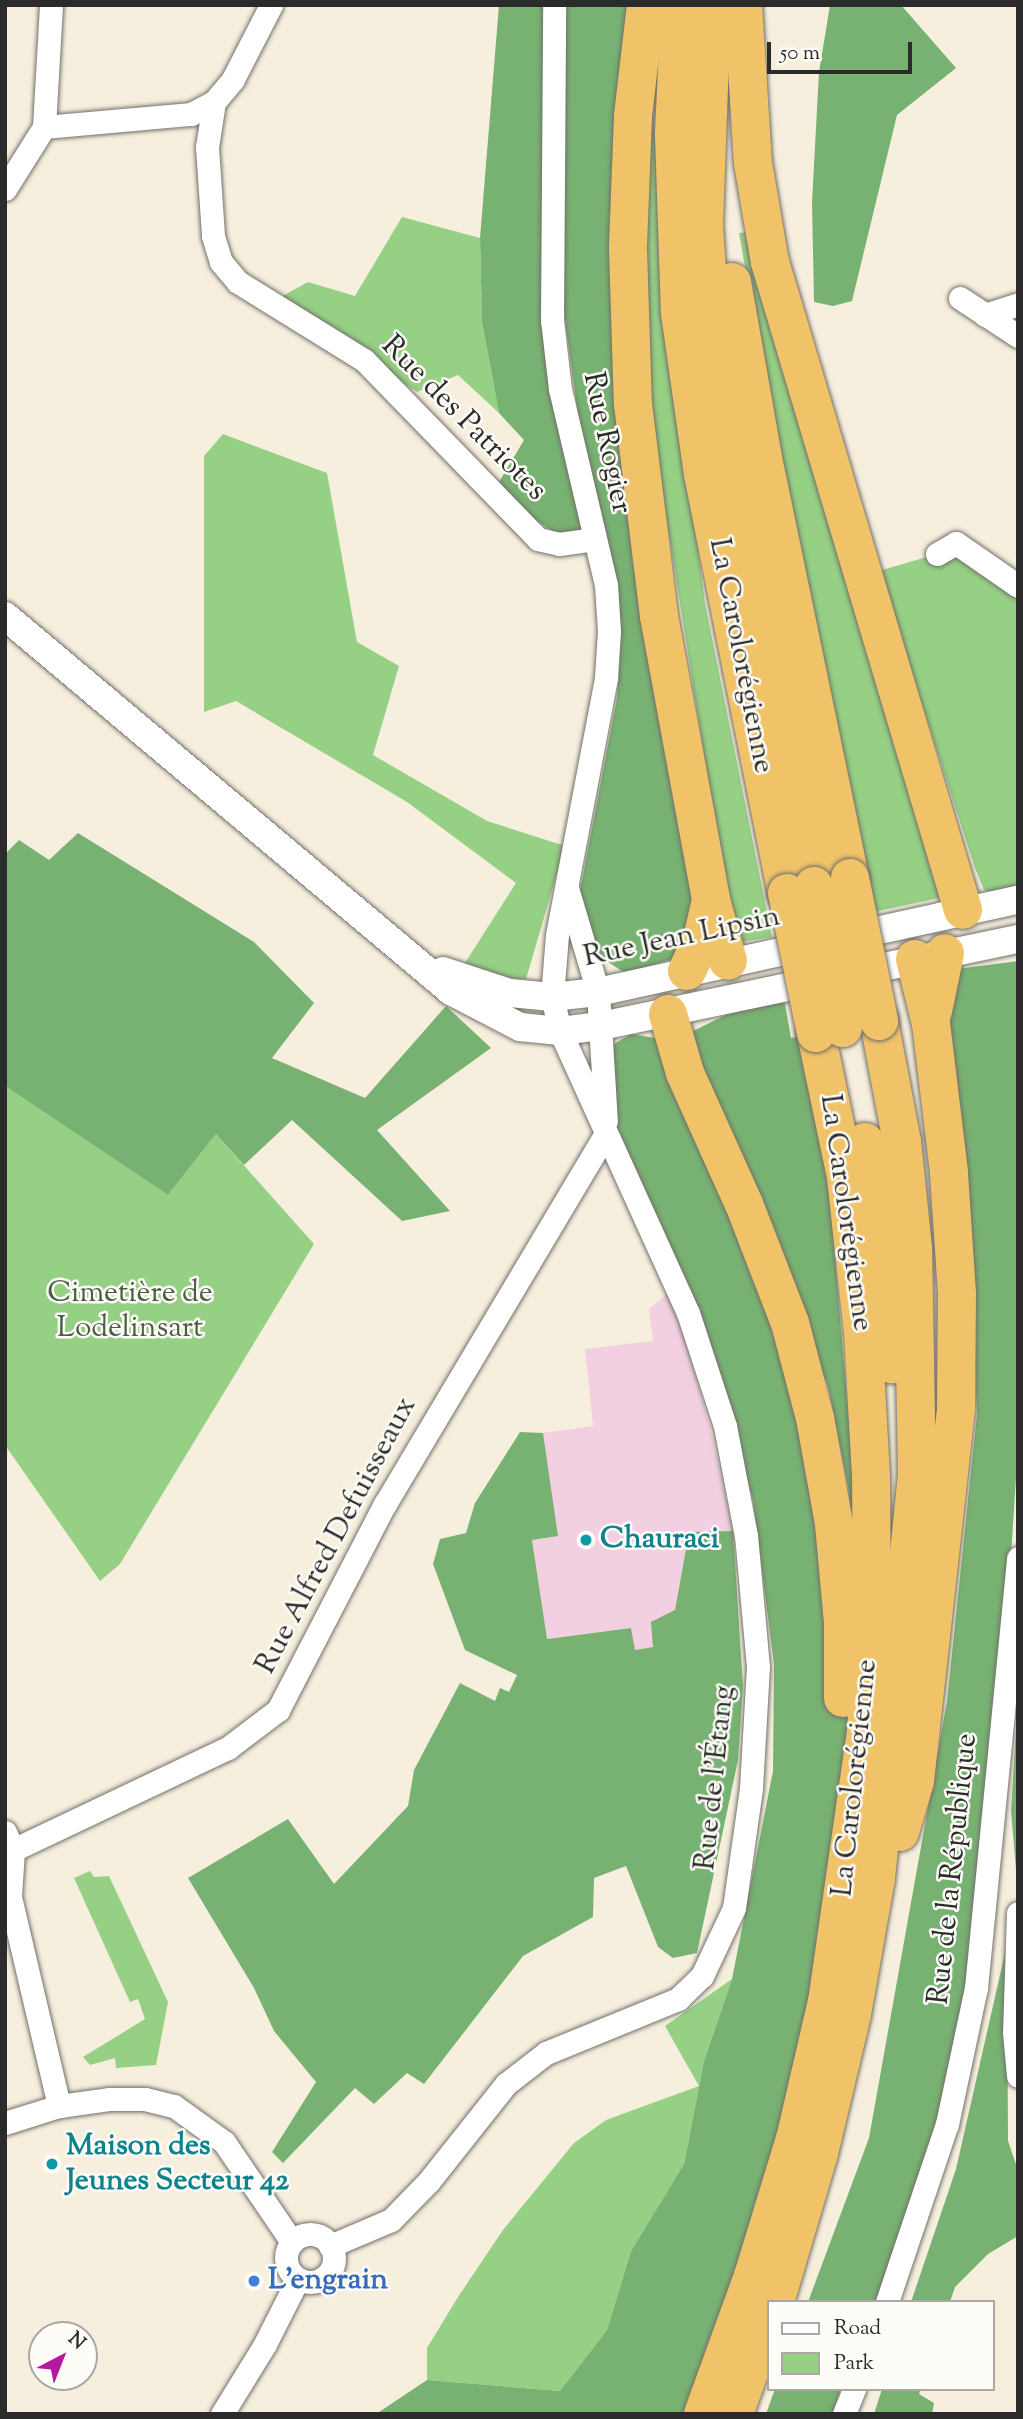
<!DOCTYPE html>
<meta charset="utf-8">
<style>
body{margin:0}
#map{position:relative;width:1023px;height:2419px;overflow:hidden;background:#f7efde;font-family:"Sorts Mill Goudy",serif}
div>[style]{position:absolute}
[style*='--x']{left:calc(var(--x)*1px);top:calc(var(--y)*1px);width:calc(var(--w)*1px);rotate:calc(var(--a)*1deg)}
.built>*{inset:0;background:#f2cfe1}
.green>*{inset:0;background:#95d084}
.forest>*{inset:0;background:#78b272}
.roads{filter:drop-shadow(0 0 2px #72706a) drop-shadow(0 0 2px #72706a)}
.minor>*{height:23px;margin:-11.5px;padding:0 11.5px;transform-origin:11.5px;border-radius:11.5px;background:#fff}
.minor>.ring{margin:-11.5px;padding:0;box-sizing:content-box;background:none;border:23px solid #fff;border-radius:50%}
.tertiary>*{height:28px;margin:-14px;padding:0 14px;transform-origin:14px;border-radius:14px;background:#fff}
.motorway>*{height:38px;margin:-19px;padding:0 19px;transform-origin:19px;border-radius:19px;background:#f0c369}
.bridges{filter:drop-shadow(0 0 2px #72706a) drop-shadow(0 0 2px #72706a)}
.motorway-bridge>*{height:38px;margin:-19px;padding:0 19px;transform-origin:19px;border-radius:19px;background:#f0c369}
.dots>*{width:19px;height:19px;translate:-50% -50%;box-sizing:border-box;border:4px solid #fdfcf7;border-radius:50%}
span{translate:-50% -50%;white-space:nowrap;text-align:center;line-height:1.15;-webkit-text-stroke:5px #fdfcf7;paint-order:stroke}
.street-label{font-size:30px;color:#2b2b2b}
.park-label{font-size:30px;color:#4b5d46}
.culture-label{font-size:30px;color:#0d838f;font-weight:700}
.left{translate:0 -50%;text-align:left}
.shop-label{font-size:30px;color:#366cbe;font-weight:700}
.frame{position:absolute;inset:0;border:7px solid #2b2b2b;pointer-events:none}
.legend{position:absolute;left:767px;top:2300px;width:228px;height:91px;box-sizing:border-box;background:#fdfcf7;border:2px solid #a9a8a5;margin:0;padding:9px 12px;list-style:none;font-size:21px;color:#2b2b2b}
.legend li{display:flex;align-items:center;gap:14px;height:35px}
.legend b{width:35px;border:2px solid #a9a8a5}
.north{position:absolute;left:28px;top:2321px;width:70px;height:70px;box-sizing:border-box;background:#fdfcf7;border:2px solid #a9a8a5;border-radius:50%;rotate:42deg;font-size:19px;font-weight:700;line-height:28px;text-align:center;color:#2b2b2b}
.north::after{content:'';display:block;margin:auto;width:24px;height:32px;background:#b5179e;clip-path:polygon(50% 0,100% 100%,50% 72%,0 100%)}
.scale{position:absolute;left:767px;top:42px;width:145px;height:32px;box-sizing:border-box;border:4px solid #2b2b2b;border-top:0;padding-left:9px;font-size:21px;line-height:24px;white-space:nowrap;color:#2b2b2b;-webkit-text-stroke:5px #fdfcf7;paint-order:stroke}
</style>
<div id="map">
<div class="built">
<div style="clip-path:polygon(672px 1290px,712px 1435px,733px 1531px,689px 1532px,674px 1614px,653px 1647px,635px 1650px,631px 1628px,546px 1639px,532px 1540px,557px 1536px,543px 1433px,593px 1426px,585px 1349px,653px 1341px,649px 1309px)"></div>
</div>
<div class="green">
<div style="clip-path:polygon(650px 80px,675px 378px,705px 603px,772px 937px,734px 943px,641px 357px)"></div>
<div style="clip-path:polygon(402px 217px,480px 238px,482px 322px,499px 413px,458px 375px,417px 392px,277px 299px,308px 282px,355px 296px)"></div>
<div style="clip-path:polygon(754px 232px,944px 897px,874px 912px,784px 489px,739px 233px)"></div>
<div style="clip-path:polygon(223px 434px,327px 473px,357px 642px,399px 666px,373px 755px,487px 821px,565px 846px,526px 979px,456px 977px,516px 883px,407px 802px,236px 701px,204px 712px,204px 456px)"></div>
<div style="clip-path:polygon(956px 543px,1018px 586px,1018px 885px,990px 892px,984px 890px,975px 868px,879px 571px,937px 554px)"></div>
<div style="clip-path:polygon(5px 1086px,168px 1195px,216px 1134px,314px 1244px,120px 1564px,100px 1581px,5px 1445px)"></div>
<div style="clip-path:polygon(90px 1871px,94px 1877px,109px 1876px,168px 2002px,156px 2065px,116px 2068px,115px 2058px,90px 2065px,83px 2057px,145px 2019px,138px 1999px,130px 2002px,74px 1878px)"></div>
<div style="clip-path:polygon(732px 1979px,704px 2061px,684px 2164px,631px 2251px,607px 2330px,560px 2391px,427px 2380px,427px 2348px,458px 2297px,503px 2230px,574px 2143px,606px 2120px,699px 2086px,665px 2026px)"></div>
</div>
<div class="forest">
<div style="clip-path:polygon(499px 5px,554px 5px,551px 276px,595px 539px,561px 536px,533px 519px,499px 482px,524px 440px,499px 413px,482px 322px,480px 238px)"></div>
<div style="clip-path:polygon(562px 5px,627px 5px,618px 419px,633px 564px,700px 909px,676px 958px,625px 973px,596px 954px,580px 891px,617px 698px,621px 636px,613px 566px,589px 496px,561px 289px)"></div>
<div style="clip-path:polygon(830px 5px,901px 5px,956px 68px,897px 115px,852px 301px,833px 306px,814px 302px,812px 202px,819px 72px)"></div>
<div style="clip-path:polygon(78px 833px,254px 942px,314px 1003px,272px 1058px,365px 1098px,446px 1006px,491px 1048px,377px 1130px,450px 1211px,402px 1221px,292px 1120px,244px 1165px,216px 1134px,168px 1195px,5px 1086px,5px 854px,19px 840px,49px 860px)"></div>
<div style="clip-path:polygon(1018px 961px,1018px 1448px,995px 1802px,951px 2075px,894px 2260px,877px 2302px,808px 2302px,869px 2138px,947px 1701px,977px 1414px,971px 1271px,944px 1011px,957px 969px)"></div>
<div style="clip-path:polygon(782px 987px,791px 1038px,816px 1033px,859px 1541px,828px 1386px,755px 1207px,821px 1453px,856px 1708px,779px 2226px,702px 2414px,376px 2414px,427px 2380px,560px 2391px,607px 2330px,631px 2251px,684px 2164px,704px 2061px,732px 1979px,773px 1771px,774px 1664px,753px 1500px,694px 1300px,605px 1100px,602px 1051px,631px 1034px,673px 1041px)"></div>
<div style="clip-path:polygon(520px 1432px,543px 1433px,558px 1536px,532px 1540px,547px 1639px,631px 1628px,635px 1650px,653px 1647px,651px 1622px,675px 1610px,689px 1532px,733px 1531px,743px 1686px,738px 1760px,697px 1953px,673px 1958px,658px 1947px,626px 1866px,594px 1878px,593px 1917px,523px 1956px,424px 2084px,407px 2073px,374px 2104px,355px 2088px,283px 2163px,272px 2152px,316px 2082px,274px 2031px,254px 1988px,188px 1878px,288px 1819px,334px 1884px,408px 1806px,414px 1770px,460px 1683px,495px 1701px,500px 1688px,509px 1692px,517px 1675px,465px 1650px,433px 1564px,440px 1539px,466px 1533px,475px 1503px)"></div>
<div style="clip-path:polygon(1018px 1698px,1018px 1893px,1011px 1811px)"></div>
<div style="clip-path:polygon(1007px 1944px,1008px 2141px,1018px 2170px,1018px 2236px,988px 2254px,955px 2287px,950px 2302px,911px 2302px,956px 2169px)"></div>
<div style="clip-path:polygon(775px 2389px,841px 2389px,832px 2414px,766px 2414px)"></div>
<div style="clip-path:polygon(882px 2389px,921px 2389px,919px 2394px,934px 2403px,932px 2414px,874px 2414px)"></div>
</div>
<div class="roads">
<div class="minor">
<div style="--x:214;--y:102;--w:46;--a:98.8"></div>
<div style="--x:207;--y:147;--w:89;--a:86.1"></div>
<div style="--x:213;--y:236;--w:27;--a:73"></div>
<div style="--x:221;--y:262;--w:26;--a:50"></div>
<div style="--x:238;--y:282;--w:148;--a:31.8"></div>
<div style="--x:364;--y:360;--w:250;--a:45.8"></div>
<div style="--x:538;--y:539;--w:22;--a:13"></div>
<div style="--x:559;--y:544;--w:36;--a:-8"></div>
<div style="--x:44;--y:127;--w:148;--a:-5.1"></div>
<div style="--x:191;--y:114;--w:26;--a:-28"></div>
<div style="--x:214;--y:102;--w:30;--a:-50"></div>
<div style="--x:233;--y:79;--w:83;--a:-62.8"></div>
<div style="--x:5;--y:189;--w:73;--a:-57.8"></div>
<div style="--x:44;--y:127;--w:122;--a:-86.7"></div>
<div style="--x:960;--y:298;--w:69;--a:33.2"></div>
<div style="--x:985;--y:315;--w:35;--a:-18"></div>
<div style="--x:937;--y:554;--w:22;--a:-30"></div>
<div style="--x:956;--y:543;--w:75;--a:34.7"></div>
<div style="--x:567;--y:888;--w:109;--a:73.4"></div>
<div style="--x:598;--y:992;--w:129;--a:86.5"></div>
<div style="--x:5;--y:1832;--w:20;--a:66"></div>
<div style="--x:13;--y:1850;--w:47;--a:93.7"></div>
<div style="--x:10;--y:1897;--w:215;--a:76.8"></div>
<div style="--x:13;--y:1850;--w:238;--a:-25.4"></div>
<div style="--x:228;--y:1748;--w:63;--a:-37.2"></div>
<div style="--x:278;--y:1710;--w:232;--a:-62.6"></div>
<div style="--x:385;--y:1504;--w:431;--a:-59.2"></div>
<div style="--x:1018;--y:1913;--w:119;--a:91.9"></div>
<div style="--x:1014;--y:2032;--w:44;--a:84.8"></div>
<div style="--x:5;--y:2123;--w:57;--a:-17.5"></div>
<div style="--x:59;--y:2106;--w:50;--a:-8"></div>
<div style="--x:109;--y:2099;--w:36;--a:0"></div>
<div style="--x:145;--y:2099;--w:30;--a:14"></div>
<div style="--x:174;--y:2106;--w:62;--a:35.8"></div>
<div style="--x:224;--y:2142;--w:121;--a:55.8"></div>
<div class="ring" style="left:286px;top:2234px;width:25px;height:25px"></div>
<div style="--x:330;--y:2246;--w:66;--a:-23.1"></div>
<div style="--x:391;--y:2220;--w:54;--a:-45.7"></div>
<div style="--x:429;--y:2181;--w:124;--a:-51.6"></div>
<div style="--x:506;--y:2084;--w:51;--a:-37.8"></div>
<div style="--x:546;--y:2053;--w:143;--a:-22.2"></div>
<div style="--x:678;--y:1999;--w:33;--a:-44"></div>
<div style="--x:702;--y:1976;--w:75;--a:-64.8"></div>
<div style="--x:734;--y:1908;--w:121;--a:-81.9"></div>
<div style="--x:751;--y:1788;--w:121;--a:-86.7"></div>
<div style="--x:758;--y:1667;--w:132;--a:-95.2"></div>
<div style="--x:746;--y:1536;--w:112;--a:-100.8"></div>
<div style="--x:725;--y:1426;--w:119;--a:-108.1"></div>
<div style="--x:688;--y:1313;--w:310;--a:-114.4"></div>
<div style="--x:560;--y:1031;--w:35;--a:-103"></div>
<div style="--x:552;--y:997;--w:62;--a:-85.4"></div>
<div style="--x:557;--y:935;--w:263;--a:-79.2"></div>
<div style="--x:606;--y:677;--w:46;--a:-86.3"></div>
<div style="--x:609;--y:631;--w:46;--a:-93.7"></div>
<div style="--x:606;--y:585;--w:201;--a:-103.2"></div>
<div style="--x:560;--y:389;--w:69;--a:-96.6"></div>
<div style="--x:552;--y:320;--w:315;--a:-89.6"></div>
<div style="--x:887;--y:2302;--w:188;--a:-71.4"></div>
<div style="--x:947;--y:2124;--w:139;--a:-78"></div>
<div style="--x:976;--y:1988;--w:432;--a:-84.4"></div>
<div style="--x:222;--y:2414;--w:82;--a:-58.4"></div>
<div style="--x:265;--y:2344;--w:73;--a:-63.1"></div>
<div style="--x:844;--y:2414;--w:27;--a:-68"></div>
</div>
<div class="tertiary">
<div style="--x:5;--y:616;--w:583;--a:40.06"></div>
<div style="--x:451;--y:991;--w:78;--a:27.6"></div>
<div style="--x:520;--y:1027;--w:40;--a:5.7"></div>
<div style="--x:560;--y:1031;--w:41;--a:-7"></div>
<div style="--x:601;--y:1026;--w:426;--a:-11.8"></div>
<div style="--x:443;--y:971;--w:71;--a:18.2"></div>
<div style="--x:510;--y:993;--w:42;--a:5.4"></div>
<div style="--x:552;--y:997;--w:46;--a:-6.2"></div>
<div style="--x:598;--y:992;--w:430;--a:-12.4"></div>
</div>
<div class="motorway">
<div style="--x:646;--y:5;--w:112;--a:96.7"></div>
<div style="--x:633;--y:116;--w:133;--a:92.2"></div>
<div style="--x:628;--y:249;--w:155;--a:88.2"></div>
<div style="--x:633;--y:404;--w:214;--a:83"></div>
<div style="--x:659;--y:616;--w:289;--a:79.6"></div>
<div style="--x:711;--y:900;--w:63;--a:74.4"></div>
<div style="--x:680;--y:5;--w:129;--a:92.7"></div>
<div style="--x:674;--y:134;--w:179;--a:88.1"></div>
<div style="--x:680;--y:313;--w:163;--a:81.9"></div>
<div style="--x:703;--y:474;--w:427;--a:78.7"></div>
<div style="--x:712;--y:5;--w:221;--a:92.1"></div>
<div style="--x:704;--y:226;--w:61;--a:86.2"></div>
<div style="--x:708;--y:287;--w:188;--a:82.6"></div>
<div style="--x:732;--y:473;--w:421;--a:78.8"></div>
<div style="--x:743;--y:5;--w:158;--a:86.4"></div>
<div style="--x:753;--y:163;--w:100;--a:80.3"></div>
<div style="--x:770;--y:262;--w:676;--a:73.41"></div>
<div style="--x:732;--y:282;--w:174;--a:80"></div>
<div style="--x:762;--y:453;--w:434;--a:78.3"></div>
<div style="--x:687;--y:971;--w:35;--a:-65"></div>
<div style="--x:702;--y:939;--w:40;--a:-77"></div>
<div style="--x:933;--y:1011;--w:59;--a:-78.3"></div>
<div style="--x:668;--y:1014;--w:61;--a:73.9"></div>
<div style="--x:685;--y:1073;--w:144;--a:65.8"></div>
<div style="--x:744;--y:1204;--w:128;--a:68.9"></div>
<div style="--x:790;--y:1323;--w:98;--a:75.3"></div>
<div style="--x:815;--y:1418;--w:108;--a:79.8"></div>
<div style="--x:834;--y:1524;--w:98;--a:84.8"></div>
<div style="--x:843;--y:1622;--w:76;--a:90"></div>
<div style="--x:865;--y:1142;--w:71;--a:79.5"></div>
<div style="--x:878;--y:1212;--w:153;--a:84.7"></div>
<div style="--x:900;--y:1832;--w:53;--a:-73.6"></div>
<div style="--x:915;--y:1781;--w:375;--a:-83.7"></div>
<div style="--x:956;--y:1408;--w:114;--a:-89.5"></div>
<div style="--x:957;--y:1294;--w:122;--a:-93.8"></div>
<div style="--x:949;--y:1172;--w:149;--a:-96.9"></div>
<div style="--x:931;--y:1024;--w:67;--a:-103.8"></div>
<div style="--x:775;--y:2302;--w:155;--a:-73.5"></div>
<div style="--x:819;--y:2153;--w:143;--a:-76.6"></div>
<div style="--x:852;--y:2014;--w:138;--a:-80"></div>
<div style="--x:876;--y:1878;--w:406;--a:-84.2"></div>
<div style="--x:917;--y:1474;--w:226;--a:-91"></div>
<div style="--x:913;--y:1248;--w:107;--a:-95.9"></div>
<div style="--x:902;--y:1142;--w:123;--a:-100.8"></div>
<div style="--x:703;--y:2414;--w:147;--a:-70.1"></div>
<div style="--x:753;--y:2276;--w:143;--a:-73"></div>
<div style="--x:795;--y:2139;--w:141;--a:-76.9"></div>
<div style="--x:827;--y:2002;--w:272;--a:-81.8"></div>
<div style="--x:866;--y:1733;--w:119;--a:-87.1"></div>
<div style="--x:872;--y:1614;--w:138;--a:-90.4"></div>
<div style="--x:871;--y:1476;--w:142;--a:-93.2"></div>
<div style="--x:863;--y:1334;--w:158;--a:-96.2"></div>
<div style="--x:846;--y:1177;--w:147;--a:-101.8"></div>
<div style="--x:734;--y:2414;--w:102;--a:-70"></div>
</div>
</div>
<div class="bridges">
<div class="motorway-bridge">
<div style="--x:850;--y:878;--w:146;--a:78.5"></div>
<div style="--x:814;--y:886;--w:145;--a:78.5"></div>
<div style="--x:787;--y:893;--w:143;--a:78.3"></div>
</div>
</div>
<div class="dots">
<div style="left:586px;top:1540px;background:#0f9aa8"></div>
<div style="left:52px;top:2164px;background:#0f9aa8"></div>
<div style="left:254px;top:2281px;background:#3f7fe0"></div>
</div>
<div class="street-label">
<span style="left:463px;top:419px;rotate:45deg">Rue des Patriotes</span>
<span style="left:606px;top:443px;rotate:78deg">Rue Rogier</span>
<span style="left:740px;top:656px;rotate:79deg">La Carolorégienne</span>
<span style="left:682px;top:938px;rotate:-12deg">Rue Jean Lipsin</span>
<span style="left:845px;top:1213px;rotate:82deg">La Carolorégienne</span>
<span style="left:337px;top:1536px;rotate:-62deg">Rue Alfred Defuisseaux</span>
<span style="left:716px;top:1778px;rotate:-84deg">Rue de l'Étang</span>
<span style="left:856px;top:1778px;rotate:-84deg">La Carolorégienne</span>
<span style="left:954px;top:1869px;rotate:-84deg">Rue de la République</span>
</div>
<div class="park-label">
<span style="left:130px;top:1311px">Cimetière de<br>Lodelinsart</span>
</div>
<div class="culture-label">
<span class="left" style="left:600px;top:1540px">Chauraci</span>
<span class="left" style="left:66px;top:2164px">Maison des<br>Jeunes Secteur 42</span>
</div>
<div class="shop-label">
<span class="left" style="left:268px;top:2281px">L'engrain</span>
</div>
<div class="frame"></div>
<ul class="legend">
<li><b style="height:9px;background:#fff"></b>Road</li>
<li><b style="height:19px;background:#95d084"></b>Park</li>
</ul>
<div class="north">N</div>
<div class="scale">50 m</div>
</div>
